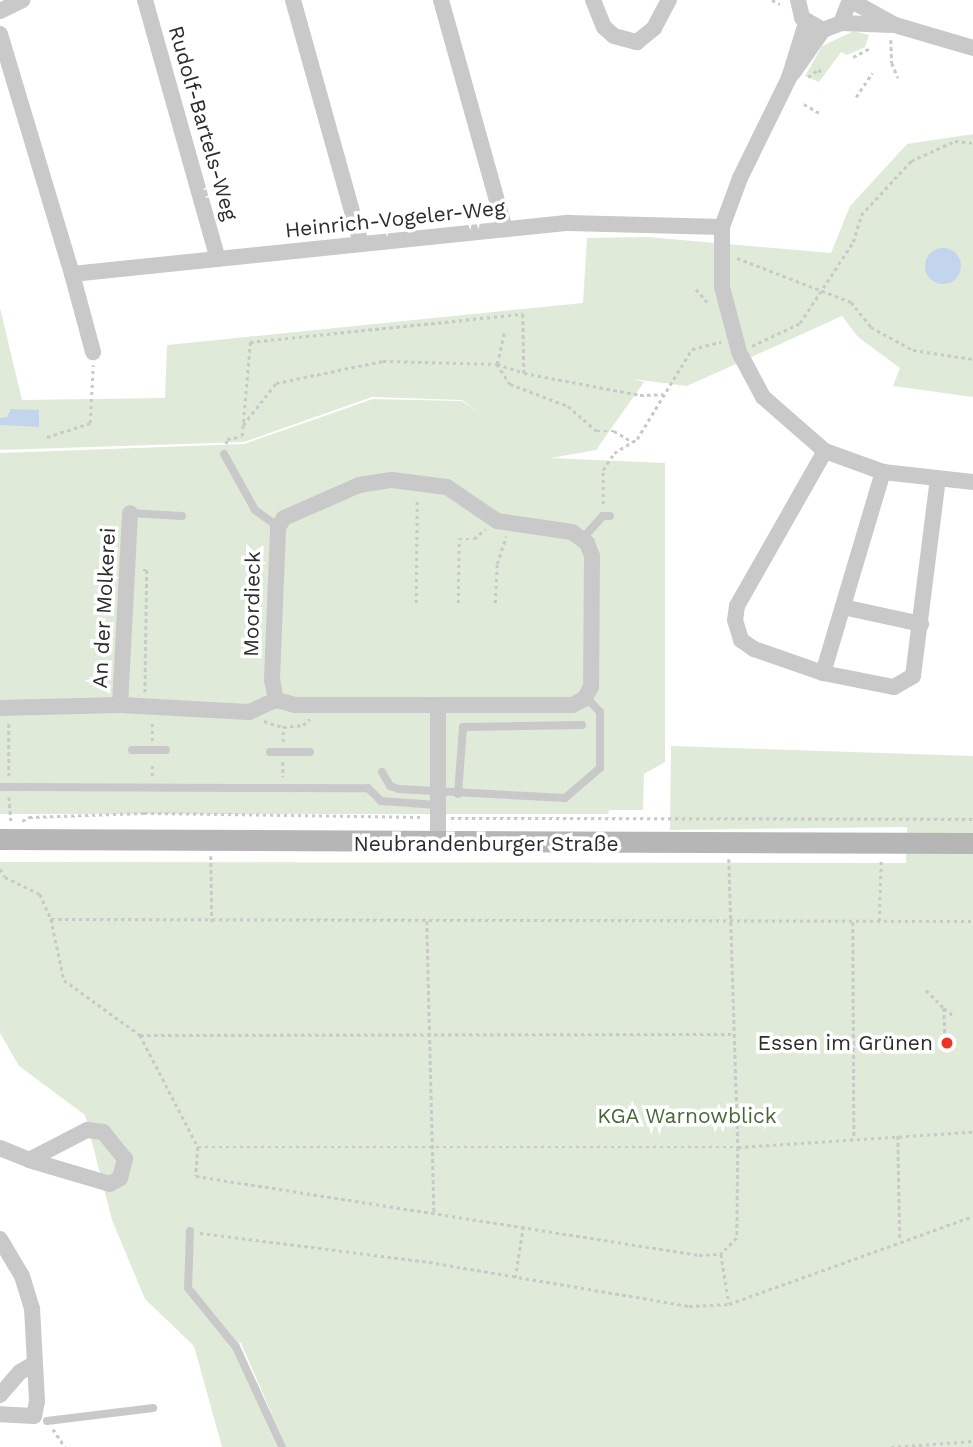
<!DOCTYPE html>
<meta charset="utf-8">
<style>
body{margin:0}
#map{position:relative;width:973px;height:1447px;overflow:hidden;background:#fff;font-family:"Work Sans",sans-serif}
div>[style]{position:absolute}
[style*='--x']{left:calc(var(--x)*1px);top:calc(var(--y)*1px);width:calc(var(--w)*1px);rotate:calc(var(--a)*1deg)}
.green>*{inset:0;background:#dfebd8}
.water>*{inset:0;background:#c2d5ec}
.round{border-radius:50%}
.path>*{height:2.5px;margin-top:-1.25px;transform-origin:0;background:repeating-linear-gradient(90deg,#c9c9c9 0 3.5px,transparent 0 7px)}
.lane>*{height:8px;margin:-4px;padding:0 4px;transform-origin:4px;border-radius:4px;background:#c9c9c9}
.street>*{height:16px;margin:-8px;padding:0 8px;transform-origin:8px;border-radius:8px;background:#c9c9c9}
.secondary>*{height:21px;margin:-10.5px;padding:0 10.5px;transform-origin:10.5px;border-radius:10.5px;background:#b6b6b6}
.dots>*{width:19px;height:19px;translate:-50% -50%;box-sizing:border-box;border:4px solid #fff;border-radius:50%}
span{translate:-50% -50%;white-space:nowrap;text-align:center;line-height:1.15;-webkit-text-stroke:7px #fff;paint-order:stroke}
.street-label{font-size:21px;color:#2c2c2c}
.poi-label{font-size:21px;color:#2c2c2c}
.right{translate:-100% -50%;text-align:right}
.park-label{font-size:21px;color:#476938}
</style>
<div id="map">
<div class="green">
<div style="clip-path:polygon(854px 31px,869px 35px,865px 47px,847px 55px,841px 52px,819px 82px,805px 76px,822px 46px)"></div>
<div style="clip-path:polygon(973px 134px,973px 397px,893px 386px,900px 368px,858px 337px,842px 316px,687px 386px,633px 379px,644px 382px,596px 450px,551px 458px,665px 463px,665px 762px,644px 774px,643px 810px,609px 810px,608px 814px,0 814px,0 453px,244px 444px,373px 399px,462px 401px,481px 414px,462px 400px,372px 397px,244px 442px,0 450px,0 308px,22px 400px,165px 398px,167px 345px,583px 303px,587px 238px,648px 237px,831px 253px,850px 206px,907px 144px)"></div>
<div style="clip-path:polygon(671px 746px,973px 756px,973px 1447px,286px 1447px,241px 1343px,232px 1344px,277px 1447px,222px 1447px,194px 1346px,145px 1299px,112px 1220px,85px 1115px,19px 1066px,0 1033px,0 862px,906px 863px,907px 827px,670px 830px)"></div>
</div>
<div class="water">
<div class="round" style="left:925px;top:248px;width:36px;height:36px"></div>
<div style="clip-path:polygon(11px 409px,39px 410px,39px 427px,0 425px,0 418px,7px 417px)"></div>
</div>
<div class="path">
<div style="--x:772;--y:0;--w:9;--a:27"></div>
<div style="--x:891;--y:40;--w:23;--a:88"></div>
<div style="--x:892;--y:63;--w:16;--a:68"></div>
<div style="--x:853;--y:57;--w:19;--a:-28"></div>
<div style="--x:808;--y:77;--w:12;--a:-35"></div>
<div style="--x:818;--y:70;--w:6;--a:18"></div>
<div style="--x:856;--y:97;--w:29;--a:-56"></div>
<div style="--x:804;--y:104;--w:20;--a:30"></div>
<div style="--x:737;--y:258;--w:122;--a:21.1"></div>
<div style="--x:851;--y:302;--w:32;--a:51"></div>
<div style="--x:871;--y:327;--w:48;--a:28.7"></div>
<div style="--x:913;--y:350;--w:61;--a:8.5"></div>
<div style="--x:696;--y:289;--w:21;--a:49"></div>
<div style="--x:752;--y:346;--w:53;--a:-25.6"></div>
<div style="--x:800;--y:323;--w:97;--a:-56.8"></div>
<div style="--x:853;--y:242;--w:28;--a:-73"></div>
<div style="--x:861;--y:215;--w:74;--a:-47.2"></div>
<div style="--x:911;--y:161;--w:48;--a:-24.4"></div>
<div style="--x:955;--y:141;--w:18;--a:6"></div>
<div style="--x:497;--y:364;--w:24;--a:57"></div>
<div style="--x:510;--y:384;--w:62;--a:20.8"></div>
<div style="--x:568;--y:406;--w:38;--a:41"></div>
<div style="--x:597;--y:431;--w:17;--a:0"></div>
<div style="--x:614;--y:431;--w:20;--a:30"></div>
<div style="--x:497;--y:364;--w:28;--a:18"></div>
<div style="--x:243;--y:425;--w:53;--a:-51.8"></div>
<div style="--x:276;--y:383;--w:109;--a:-11.6"></div>
<div style="--x:383;--y:361;--w:114;--a:1.5"></div>
<div style="--x:497;--y:364;--w:32;--a:-77"></div>
<div style="--x:47;--y:437;--w:45;--a:-18"></div>
<div style="--x:90;--y:423;--w:58;--a:-87"></div>
<div style="--x:226;--y:444;--w:5;--a:-79"></div>
<div style="--x:227;--y:439;--w:15;--a:-11"></div>
<div style="--x:242;--y:436;--w:94;--a:-85.1"></div>
<div style="--x:250;--y:342;--w:274;--a:-5.9"></div>
<div style="--x:523;--y:314;--w:59;--a:89"></div>
<div style="--x:524;--y:373;--w:118;--a:10.7"></div>
<div style="--x:640;--y:395;--w:23;--a:-2"></div>
<div style="--x:603;--y:504;--w:34;--a:-90"></div>
<div style="--x:603;--y:470;--w:20;--a:-57"></div>
<div style="--x:614;--y:453;--w:27;--a:-31"></div>
<div style="--x:637;--y:439;--w:105;--a:-58.6"></div>
<div style="--x:692;--y:349;--w:30;--a:-14"></div>
<div style="--x:143;--y:570;--w:4;--a:0"></div>
<div style="--x:147;--y:570;--w:122;--a:90.9"></div>
<div style="--x:416;--y:603;--w:105;--a:-89.5"></div>
<div style="--x:458;--y:603;--w:64;--a:-89.1"></div>
<div style="--x:459;--y:539;--w:15;--a:0"></div>
<div style="--x:474;--y:539;--w:15;--a:-42"></div>
<div style="--x:495;--y:603;--w:39;--a:-87"></div>
<div style="--x:497;--y:564;--w:29;--a:-72"></div>
<div style="--x:264;--y:721;--w:20;--a:18"></div>
<div style="--x:283;--y:727;--w:20;--a:-6"></div>
<div style="--x:303;--y:725;--w:9;--a:-41"></div>
<div style="--x:9;--y:724;--w:52;--a:90"></div>
<div style="--x:152;--y:741;--w:21;--a:-90"></div>
<div style="--x:283;--y:742;--w:15;--a:-90"></div>
<div style="--x:283;--y:762;--w:15;--a:90"></div>
<div style="--x:152;--y:776;--w:14;--a:-90"></div>
<div style="--x:9;--y:797;--w:24;--a:85"></div>
<div style="--x:451;--y:818;--w:522;--a:0.11"></div>
<div style="--x:22;--y:821;--w:8;--a:-30"></div>
<div style="--x:29;--y:817;--w:115;--a:-2"></div>
<div style="--x:144;--y:813;--w:280;--a:0.8"></div>
<div style="--x:211;--y:856;--w:66;--a:89.1"></div>
<div style="--x:729;--y:859;--w:288;--a:88.2"></div>
<div style="--x:738;--y:1147;--w:91;--a:90.6"></div>
<div style="--x:737;--y:1238;--w:23;--a:135"></div>
<div style="--x:721;--y:1254;--w:50;--a:80.7"></div>
<div style="--x:0;--y:869;--w:9;--a:58"></div>
<div style="--x:5;--y:877;--w:39;--a:26"></div>
<div style="--x:40;--y:894;--w:27;--a:66"></div>
<div style="--x:51;--y:919;--w:62;--a:78"></div>
<div style="--x:64;--y:980;--w:94;--a:35.9"></div>
<div style="--x:140;--y:1035;--w:126;--a:62.6"></div>
<div style="--x:198;--y:1147;--w:29;--a:94"></div>
<div style="--x:196;--y:1176;--w:509;--a:8.93"></div>
<div style="--x:699;--y:1255;--w:22;--a:-3"></div>
<div style="--x:51;--y:919;--w:922;--a:0.12"></div>
<div style="--x:427;--y:921;--w:291;--a:88.6"></div>
<div style="--x:879;--y:921;--w:60;--a:-88.1"></div>
<div style="--x:853;--y:922;--w:217;--a:89.7"></div>
<div style="--x:926;--y:990;--w:25;--a:45"></div>
<div style="--x:944;--y:1008;--w:28;--a:88"></div>
<div style="--x:944;--y:1008;--w:11;--a:38"></div>
<div style="--x:140;--y:1035;--w:591;--a:-0.1"></div>
<div style="--x:898;--y:1136;--w:102;--a:88.9"></div>
<div style="--x:198;--y:1147;--w:540;--a:0"></div>
<div style="--x:738;--y:1147;--w:235;--a:-3.7"></div>
<div style="--x:200;--y:1233;--w:231;--a:7.2"></div>
<div style="--x:429;--y:1262;--w:264;--a:9.6"></div>
<div style="--x:689;--y:1306;--w:40;--a:-2.9"></div>
<div style="--x:729;--y:1304;--w:259;--a:-19.8"></div>
<div style="--x:515;--y:1278;--w:52;--a:-81.1"></div>
<div style="--x:53;--y:1429;--w:22;--a:56"></div>
<div style="--x:891;--y:1447;--w:82;--a:-4.2"></div>
</div>
<div class="lane">
<div style="--x:224;--y:454;--w:64;--a:61"></div>
<div style="--x:255;--y:510;--w:29;--a:36"></div>
<div style="--x:130;--y:513;--w:52;--a:3.3"></div>
<div style="--x:583;--y:538;--w:30;--a:-48"></div>
<div style="--x:603;--y:516;--w:7;--a:0"></div>
<div style="--x:132;--y:750;--w:34;--a:0"></div>
<div style="--x:270;--y:752;--w:40;--a:0"></div>
<div style="--x:382;--y:772;--w:16;--a:60"></div>
<div style="--x:390;--y:786;--w:9;--a:18"></div>
<div style="--x:399;--y:789;--w:166;--a:3.1"></div>
<div style="--x:565;--y:798;--w:46;--a:-40.6"></div>
<div style="--x:600;--y:768;--w:56;--a:-90"></div>
<div style="--x:600;--y:712;--w:21;--a:-133"></div>
<div style="--x:0;--y:787;--w:368;--a:0.2"></div>
<div style="--x:368;--y:788;--w:18;--a:45"></div>
<div style="--x:381;--y:801;--w:56;--a:4.1"></div>
<div style="--x:458;--y:794;--w:67;--a:-85.7"></div>
<div style="--x:463;--y:727;--w:119;--a:-1"></div>
<div style="--x:190;--y:1231;--w:57;--a:92"></div>
<div style="--x:188;--y:1288;--w:76;--a:50.9"></div>
<div style="--x:236;--y:1347;--w:110;--a:65.3"></div>
<div style="--x:47;--y:1421;--w:107;--a:-7"></div>
</div>
<div class="street">
<div style="--x:145;--y:0;--w:269;--a:74.3"></div>
<div style="--x:293;--y:0;--w:253;--a:74.4"></div>
<div style="--x:441;--y:0;--w:238;--a:74.4"></div>
<div style="--x:593;--y:0;--w:29;--a:68"></div>
<div style="--x:604;--y:27;--w:13;--a:42"></div>
<div style="--x:614;--y:36;--w:24;--a:15"></div>
<div style="--x:637;--y:42;--w:22;--a:-39"></div>
<div style="--x:654;--y:28;--w:32;--a:-62"></div>
<div style="--x:798;--y:0;--w:18;--a:77"></div>
<div style="--x:802;--y:18;--w:24;--a:30"></div>
<div style="--x:823;--y:30;--w:19;--a:-21"></div>
<div style="--x:841;--y:23;--w:25;--a:-69"></div>
<div style="--x:850;--y:0;--w:51;--a:29.1"></div>
<div style="--x:895;--y:25;--w:81;--a:16.4"></div>
<div style="--x:0;--y:11;--w:25;--a:-26"></div>
<div style="--x:806;--y:23;--w:58;--a:107.2"></div>
<div style="--x:789;--y:78;--w:111;--a:116.1"></div>
<div style="--x:740;--y:178;--w:52;--a:110.2"></div>
<div style="--x:722;--y:227;--w:60;--a:90"></div>
<div style="--x:722;--y:287;--w:67;--a:75.3"></div>
<div style="--x:739;--y:352;--w:51;--a:61.9"></div>
<div style="--x:763;--y:397;--w:82;--a:41.1"></div>
<div style="--x:825;--y:451;--w:62;--a:19.9"></div>
<div style="--x:883;--y:472;--w:91;--a:6.3"></div>
<div style="--x:841;--y:23;--w:52;--a:2.2"></div>
<div style="--x:0;--y:34;--w:251;--a:73.3"></div>
<div style="--x:72;--y:274;--w:499;--a:-5.9"></div>
<div style="--x:568;--y:223;--w:154;--a:1.5"></div>
<div style="--x:793;--y:73;--w:52;--a:-55.1"></div>
<div style="--x:72;--y:274;--w:81;--a:74.9"></div>
<div style="--x:825;--y:451;--w:178;--a:119.6"></div>
<div style="--x:737;--y:606;--w:14;--a:98"></div>
<div style="--x:735;--y:620;--w:21;--a:73"></div>
<div style="--x:741;--y:640;--w:16;--a:35"></div>
<div style="--x:754;--y:649;--w:73;--a:19.2"></div>
<div style="--x:823;--y:673;--w:72;--a:11.2"></div>
<div style="--x:894;--y:687;--w:22;--a:-30"></div>
<div style="--x:913;--y:676;--w:199;--a:-82.8"></div>
<div style="--x:392;--y:480;--w:55;--a:7.3"></div>
<div style="--x:447;--y:487;--w:60;--a:34.2"></div>
<div style="--x:497;--y:521;--w:76;--a:8.3"></div>
<div style="--x:572;--y:532;--w:19;--a:36"></div>
<div style="--x:587;--y:543;--w:14;--a:69"></div>
<div style="--x:592;--y:556;--w:131;--a:90.4"></div>
<div style="--x:591;--y:687;--w:14;--a:120"></div>
<div style="--x:584;--y:699;--w:13;--a:153"></div>
<div style="--x:572;--y:705;--w:277;--a:180"></div>
<div style="--x:295;--y:705;--w:20;--a:-165"></div>
<div style="--x:276;--y:700;--w:21;--a:-101"></div>
<div style="--x:272;--y:679;--w:152;--a:-87.7"></div>
<div style="--x:278;--y:527;--w:11;--a:-56"></div>
<div style="--x:284;--y:518;--w:82;--a:-23.7"></div>
<div style="--x:359;--y:485;--w:33;--a:-9"></div>
<div style="--x:843;--y:607;--w:80;--a:12.3"></div>
<div style="--x:823;--y:673;--w:210;--a:-73.4"></div>
<div style="--x:120;--y:705;--w:192;--a:-87"></div>
<div style="--x:0;--y:708;--w:120;--a:-1.4"></div>
<div style="--x:120;--y:705;--w:129;--a:3.1"></div>
<div style="--x:249;--y:712;--w:30;--a:-24"></div>
<div style="--x:438;--y:843;--w:138;--a:-90"></div>
<div style="--x:0;--y:1148;--w:31;--a:22"></div>
<div style="--x:29;--y:1160;--w:84;--a:16.5"></div>
<div style="--x:110;--y:1184;--w:12;--a:-31"></div>
<div style="--x:120;--y:1178;--w:20;--a:-75"></div>
<div style="--x:125;--y:1159;--w:35;--a:-129"></div>
<div style="--x:103;--y:1132;--w:16;--a:-173"></div>
<div style="--x:87;--y:1130;--w:65;--a:152.7"></div>
<div style="--x:0;--y:1239;--w:43;--a:59.3"></div>
<div style="--x:22;--y:1276;--w:34;--a:73"></div>
<div style="--x:32;--y:1308;--w:93;--a:86.9"></div>
<div style="--x:37;--y:1401;--w:15;--a:101"></div>
<div style="--x:34;--y:1416;--w:34;--a:-177"></div>
<div style="--x:0;--y:1395;--w:30;--a:-49"></div>
<div style="--x:20;--y:1372;--w:16;--a:-30"></div>
</div>
<div class="secondary">
<div style="--x:0;--y:839;--w:973;--a:0.24"></div>
</div>
<div class="dots">
<div style="left:947px;top:1043px;background:#ed3423"></div>
</div>
<div class="street-label">
<span style="left:203px;top:123px;rotate:74deg">Rudolf-Bartels-Weg</span>
<span style="left:395px;top:219px;rotate:-6deg">Heinrich-Vogeler-Weg</span>
<span style="left:252px;top:604px;rotate:-89deg">Moordieck</span>
<span style="left:104px;top:608px;rotate:-87deg">An der Molkerei</span>
<span style="left:486px;top:844px">Neubrandenburger Straße</span>
</div>
<div class="poi-label">
<span class="right" style="left:933px;top:1043px">Essen im Grünen</span>
</div>
<div class="park-label">
<span style="left:687px;top:1116px">KGA Warnowblick</span>
</div>
</div>
